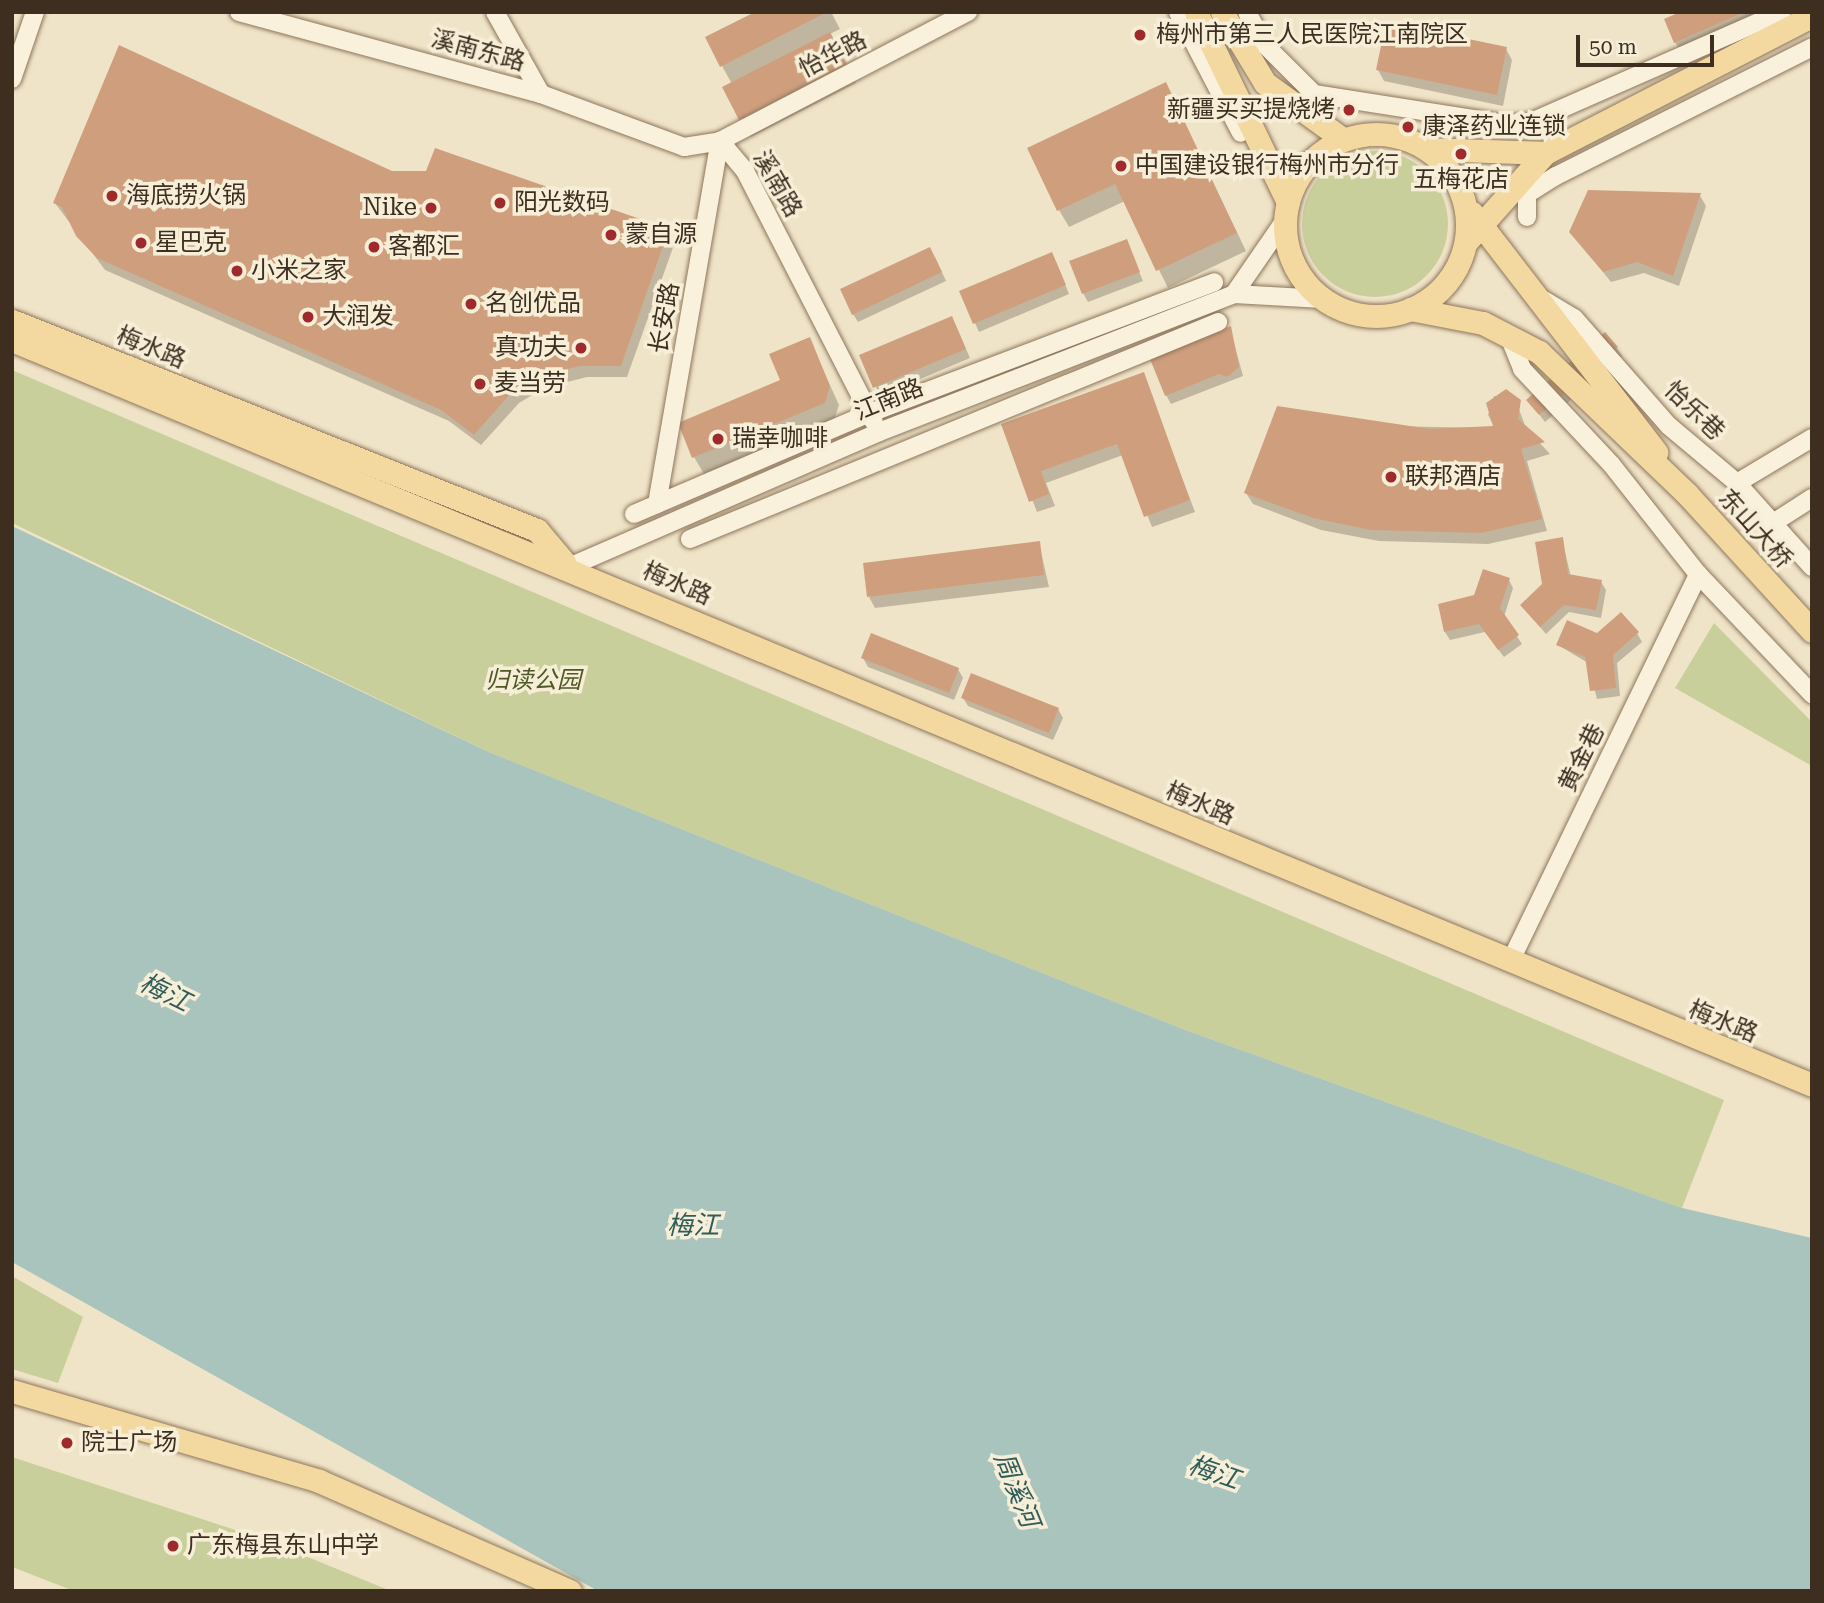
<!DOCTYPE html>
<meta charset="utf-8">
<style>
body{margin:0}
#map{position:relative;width:1824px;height:1603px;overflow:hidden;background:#f0e4c8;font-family:"Roboto Serif","Noto Sans SC",serif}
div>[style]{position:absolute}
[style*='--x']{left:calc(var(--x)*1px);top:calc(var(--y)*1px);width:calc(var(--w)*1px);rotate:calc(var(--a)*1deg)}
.green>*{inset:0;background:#c9cf9b}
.round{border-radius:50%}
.water>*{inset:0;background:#a9c4bc}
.shadow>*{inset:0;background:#0003}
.building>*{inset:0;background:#cf9f7d}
.roads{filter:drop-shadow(0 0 2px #8d765c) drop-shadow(0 0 2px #8d765c)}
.minor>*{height:18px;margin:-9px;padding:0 9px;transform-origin:9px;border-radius:9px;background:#faf1dc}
.major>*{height:23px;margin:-11.5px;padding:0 11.5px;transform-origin:11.5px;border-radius:11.5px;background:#f3d9a0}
.major>.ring{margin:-11.5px;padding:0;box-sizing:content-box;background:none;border:23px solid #f3d9a0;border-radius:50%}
.dots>*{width:19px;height:19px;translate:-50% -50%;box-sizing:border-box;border:4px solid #f7eed8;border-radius:50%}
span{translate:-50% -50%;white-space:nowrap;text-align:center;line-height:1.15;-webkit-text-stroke:7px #f7eed8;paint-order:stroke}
.poi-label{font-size:24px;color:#3d2e20}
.left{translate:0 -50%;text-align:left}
.right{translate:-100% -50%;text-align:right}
.street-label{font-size:24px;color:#3d2e20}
.park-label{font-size:24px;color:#4d5a26;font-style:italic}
.water-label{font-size:26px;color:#2f5d5a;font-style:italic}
.frame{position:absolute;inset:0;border:14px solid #3d2e20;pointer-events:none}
.scale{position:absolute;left:1576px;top:35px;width:138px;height:32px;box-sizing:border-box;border:4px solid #3d2e20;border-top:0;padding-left:9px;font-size:21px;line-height:24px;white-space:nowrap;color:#3d2e20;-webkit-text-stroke:5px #f7eed8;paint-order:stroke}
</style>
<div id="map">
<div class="green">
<div class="round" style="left:1302px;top:151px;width:146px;height:146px"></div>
<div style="clip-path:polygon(12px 370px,1724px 1100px,1682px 1208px,1188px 1031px,491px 753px,12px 523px)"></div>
<div style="clip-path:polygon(1714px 623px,1812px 722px,1812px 766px,1675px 688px)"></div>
<div style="clip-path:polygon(12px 1276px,83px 1317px,58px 1383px,12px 1369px)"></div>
<div style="clip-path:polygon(12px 1457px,266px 1540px,391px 1591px,74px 1591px,12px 1567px)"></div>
</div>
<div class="water">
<div style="clip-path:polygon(12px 526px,491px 753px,1188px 1031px,1682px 1208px,1812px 1238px,1812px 1591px,598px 1591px,12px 1262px)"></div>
</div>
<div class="shadow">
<div style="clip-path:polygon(759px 12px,831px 12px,840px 29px,830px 34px,856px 83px,751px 137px,725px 88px,732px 84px,722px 66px)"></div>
<div style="clip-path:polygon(1685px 12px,1777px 12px,1682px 53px,1675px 42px)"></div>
<div style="clip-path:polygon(1506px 49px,1512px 60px,1503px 106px,1384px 81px,1378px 70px)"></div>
<div style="clip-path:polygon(1166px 84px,1246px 251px,1168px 288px,1125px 201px,1069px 227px,1059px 210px)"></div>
<div style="clip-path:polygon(391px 173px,668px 231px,675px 242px,627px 377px,587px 377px,544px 388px,519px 403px,481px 445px,449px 421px,105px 270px,55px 203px)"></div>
<div style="clip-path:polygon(1699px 194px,1706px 206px,1679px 286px,1644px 273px,1611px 282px,1571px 232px)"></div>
<div style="clip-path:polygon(1126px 241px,1143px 281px,1088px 302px,1083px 293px)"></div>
<div style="clip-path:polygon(935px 257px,946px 281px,858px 322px,853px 314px)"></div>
<div style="clip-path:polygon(1056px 262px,1069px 294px,979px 332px,961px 292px)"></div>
<div style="clip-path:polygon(956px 326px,970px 358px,880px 396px,862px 356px)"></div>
<div style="clip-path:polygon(1230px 328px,1243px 376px,1171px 404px,1166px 395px)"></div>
<div style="clip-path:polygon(809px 339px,839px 405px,834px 420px,704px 474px,694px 457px,782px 381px)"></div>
<div style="clip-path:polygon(1617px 348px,1622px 356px,1545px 422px,1529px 401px)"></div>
<div style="clip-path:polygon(1143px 374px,1195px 512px,1152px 527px,1123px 455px,1046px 483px,1055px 506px,1037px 512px,1003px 425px)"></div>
<div style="clip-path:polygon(1494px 396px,1514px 396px,1526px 428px,1550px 454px,1527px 461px,1547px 531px,1488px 544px,1379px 541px,1321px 530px,1253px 504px,1246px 493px,1381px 426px,1495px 428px,1488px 415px)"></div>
<div style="clip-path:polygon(1562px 539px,1571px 577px,1601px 582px,1606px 590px,1601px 618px,1569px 612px,1546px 634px,1522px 606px,1544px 584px)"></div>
<div style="clip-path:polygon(1039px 543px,1049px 587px,875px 608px,869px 597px)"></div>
<div style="clip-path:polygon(1509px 580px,1513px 588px,1504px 617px,1522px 644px,1504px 657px,1485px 632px,1450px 640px,1445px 632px,1476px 597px)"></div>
<div style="clip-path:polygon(1637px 633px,1642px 642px,1617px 663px,1620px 696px,1597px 699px,1588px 663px,1558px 645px)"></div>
<div style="clip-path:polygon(863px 658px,958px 669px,963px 678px,954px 700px,868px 667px)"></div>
<div style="clip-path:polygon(963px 698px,1058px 709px,1063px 718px,1053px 740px,968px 706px)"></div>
</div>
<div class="building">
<div style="clip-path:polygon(755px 12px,827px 12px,720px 67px,705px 37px)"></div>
<div style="clip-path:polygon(1680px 12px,1744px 12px,1674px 43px,1664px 19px)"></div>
<div style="clip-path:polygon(1386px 22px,1507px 47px,1497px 95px,1376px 70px)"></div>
<div style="clip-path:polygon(830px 32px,847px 64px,739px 120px,722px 87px)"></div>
<div style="clip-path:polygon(119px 45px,392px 171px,426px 171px,435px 148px,669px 229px,621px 366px,580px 366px,537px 377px,512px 392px,474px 435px,441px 410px,97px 258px,76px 236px,62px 207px,53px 203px)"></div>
<div style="clip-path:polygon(1166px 82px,1237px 233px,1156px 271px,1115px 184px,1057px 211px,1027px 148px)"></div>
<div style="clip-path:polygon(1588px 190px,1701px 193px,1673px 276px,1637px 262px,1603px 272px,1569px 232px)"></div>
<div style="clip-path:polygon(1127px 239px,1140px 272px,1082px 294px,1069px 261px)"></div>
<div style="clip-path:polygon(930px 247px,942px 272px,852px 315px,840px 289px)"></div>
<div style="clip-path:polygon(1052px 252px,1066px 285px,973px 324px,959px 291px)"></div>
<div style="clip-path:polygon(952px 316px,966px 349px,873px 388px,859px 355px)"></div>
<div style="clip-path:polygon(1231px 326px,1239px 367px,1227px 377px,1219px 374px,1165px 396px,1150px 359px)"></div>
<div style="clip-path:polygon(1605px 332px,1618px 347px,1539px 415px,1526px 400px)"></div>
<div style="clip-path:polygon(810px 337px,830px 386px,825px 403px,692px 458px,678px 423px,780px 380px,769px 354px)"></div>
<div style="clip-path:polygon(1144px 372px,1190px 500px,1144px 517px,1117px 444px,1041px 471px,1049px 494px,1029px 502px,1001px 424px)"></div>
<div style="clip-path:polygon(1506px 389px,1521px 400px,1518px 419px,1545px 442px,1521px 449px,1542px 519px,1481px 533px,1371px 530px,1313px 518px,1244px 493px,1277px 406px,1430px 429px,1493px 426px,1486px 403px)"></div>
<div style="clip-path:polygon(1563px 537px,1568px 574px,1602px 580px,1596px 610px,1564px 605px,1540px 627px,1520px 605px,1542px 584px,1535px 542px)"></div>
<div style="clip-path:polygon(1040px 541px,1044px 575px,867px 597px,863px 563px)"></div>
<div style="clip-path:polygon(1483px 569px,1510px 578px,1500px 608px,1519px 635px,1498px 650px,1479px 624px,1444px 632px,1438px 604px,1474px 595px)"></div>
<div style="clip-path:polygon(1621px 612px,1639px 632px,1613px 655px,1616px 688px,1590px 691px,1585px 657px,1556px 645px,1567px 620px,1597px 633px)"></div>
<div style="clip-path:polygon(871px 633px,959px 668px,949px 693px,861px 658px)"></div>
<div style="clip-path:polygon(971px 673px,1059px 708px,1049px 733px,961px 698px)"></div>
</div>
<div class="roads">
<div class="minor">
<div style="--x:239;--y:12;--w:313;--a:15.2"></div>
<div style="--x:495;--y:12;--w:94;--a:60.7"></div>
<div style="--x:541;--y:94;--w:153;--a:20.3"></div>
<div style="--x:684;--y:147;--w:36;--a:-9"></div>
<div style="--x:720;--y:141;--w:39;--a:50"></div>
<div style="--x:745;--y:171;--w:282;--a:62.8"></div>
<div style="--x:1178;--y:12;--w:136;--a:62.5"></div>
<div style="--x:1247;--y:12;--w:36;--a:62"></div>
<div style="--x:1264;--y:44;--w:71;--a:45"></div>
<div style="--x:1314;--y:94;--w:193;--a:8.9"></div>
<div style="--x:1505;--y:124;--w:26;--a:-4"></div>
<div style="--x:1531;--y:122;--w:274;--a:-23.7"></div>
<div style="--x:12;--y:79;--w:71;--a:-71.1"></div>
<div style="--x:1527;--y:217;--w:23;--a:-90"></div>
<div style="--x:1527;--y:194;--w:34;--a:-32"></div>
<div style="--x:1556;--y:176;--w:287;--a:-26.7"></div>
<div style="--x:1234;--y:294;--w:90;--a:-55.4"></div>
<div style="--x:1542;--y:299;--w:37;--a:31"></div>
<div style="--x:1574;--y:318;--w:144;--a:48.7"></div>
<div style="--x:1669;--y:426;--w:89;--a:40"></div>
<div style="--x:1737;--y:483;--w:113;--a:48.2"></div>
<div style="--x:1508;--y:334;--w:38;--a:68"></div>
<div style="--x:1522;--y:369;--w:130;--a:46.9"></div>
<div style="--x:1611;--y:464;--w:140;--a:51.7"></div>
<div style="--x:1698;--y:574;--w:166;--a:46.5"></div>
<div style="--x:1737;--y:483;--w:87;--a:-31"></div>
<div style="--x:657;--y:504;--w:368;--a:-80.2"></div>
<div style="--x:720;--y:141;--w:280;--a:-27.5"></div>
<div style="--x:634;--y:514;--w:257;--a:-23.2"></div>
<div style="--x:870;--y:413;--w:368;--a:-20.8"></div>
<div style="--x:1773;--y:523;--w:46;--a:-32.7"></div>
<div style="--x:690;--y:539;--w:571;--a:-22.34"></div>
<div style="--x:569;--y:567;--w:338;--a:-23.5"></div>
<div style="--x:879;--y:432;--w:381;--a:-21.2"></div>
<div style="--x:1234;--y:294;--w:89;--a:3.2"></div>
<div style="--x:1510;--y:962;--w:431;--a:-64.1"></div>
</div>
<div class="major">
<div style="--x:1196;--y:12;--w:211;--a:64.2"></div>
<div style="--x:1222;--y:12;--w:83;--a:58.8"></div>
<div style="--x:1265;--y:83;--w:97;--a:35.8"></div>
<div class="ring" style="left:1285px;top:134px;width:159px;height:159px"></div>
<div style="--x:1427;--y:149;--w:118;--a:1.9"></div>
<div style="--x:1472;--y:213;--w:302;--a:52.4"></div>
<div style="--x:1466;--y:242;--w:119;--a:-48.4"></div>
<div style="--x:1545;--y:153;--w:300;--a:-27.2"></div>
<div style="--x:1410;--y:309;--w:74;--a:10.9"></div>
<div style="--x:1483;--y:323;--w:63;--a:27.4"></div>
<div style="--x:1539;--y:352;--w:205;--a:43.8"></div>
<div style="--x:1687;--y:494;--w:185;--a:47.6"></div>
<div style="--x:12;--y:321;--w:565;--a:21.71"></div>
<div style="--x:537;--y:530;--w:42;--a:49.8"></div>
<div style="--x:12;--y:340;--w:1948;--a:22.48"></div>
<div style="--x:12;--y:1391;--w:320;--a:16.3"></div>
<div style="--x:319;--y:1481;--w:274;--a:23.7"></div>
</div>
</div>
<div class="dots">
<div style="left:1140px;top:35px;background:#9e2a2b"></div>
<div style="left:1349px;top:110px;background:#9e2a2b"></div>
<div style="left:1408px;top:127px;background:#9e2a2b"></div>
<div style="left:1461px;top:154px;background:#9e2a2b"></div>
<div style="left:1121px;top:166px;background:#9e2a2b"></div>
<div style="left:112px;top:196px;background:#9e2a2b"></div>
<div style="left:500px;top:203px;background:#9e2a2b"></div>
<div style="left:431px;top:208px;background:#9e2a2b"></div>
<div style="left:611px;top:235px;background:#9e2a2b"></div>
<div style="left:141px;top:243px;background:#9e2a2b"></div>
<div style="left:374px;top:247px;background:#9e2a2b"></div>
<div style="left:237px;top:271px;background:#9e2a2b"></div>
<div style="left:471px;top:304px;background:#9e2a2b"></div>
<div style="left:308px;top:317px;background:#9e2a2b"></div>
<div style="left:581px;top:348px;background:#9e2a2b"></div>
<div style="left:480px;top:384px;background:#9e2a2b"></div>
<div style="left:718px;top:439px;background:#9e2a2b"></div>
<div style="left:1391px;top:477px;background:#9e2a2b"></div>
<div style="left:67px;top:1443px;background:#9e2a2b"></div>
<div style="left:173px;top:1546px;background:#9e2a2b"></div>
</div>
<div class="poi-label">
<span class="left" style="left:1156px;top:35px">梅州市第三人民医院江南院区</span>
<span class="right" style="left:1335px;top:110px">新疆买买提烧烤</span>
<span class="left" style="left:1422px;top:127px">康泽药业连锁</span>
<span class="left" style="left:1135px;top:166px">中国建设银行梅州市分行</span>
<span style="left:1461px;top:180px">五梅花店</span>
<span class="left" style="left:126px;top:196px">海底捞火锅</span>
<span class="left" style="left:514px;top:203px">阳光数码</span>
<span class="right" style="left:417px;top:208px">Nike</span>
<span class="left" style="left:625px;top:235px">蒙自源</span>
<span class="left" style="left:155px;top:243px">星巴克</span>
<span class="left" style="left:388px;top:247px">客都汇</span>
<span class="left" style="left:251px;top:271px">小米之家</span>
<span class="left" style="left:485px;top:304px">名创优品</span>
<span class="left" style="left:322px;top:317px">大润发</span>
<span class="right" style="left:567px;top:348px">真功夫</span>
<span class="left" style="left:494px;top:384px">麦当劳</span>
<span class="left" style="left:732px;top:439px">瑞幸咖啡</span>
<span class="left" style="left:1405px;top:477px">联邦酒店</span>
<span class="left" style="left:81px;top:1443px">院士广场</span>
<span class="left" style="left:187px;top:1546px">广东梅县东山中学</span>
</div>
<div class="street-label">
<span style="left:478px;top:51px;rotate:15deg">溪南东路</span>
<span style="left:833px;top:55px;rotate:-27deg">怡华路</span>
<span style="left:777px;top:184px;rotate:60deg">溪南路</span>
<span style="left:665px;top:318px;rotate:-80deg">长安路</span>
<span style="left:151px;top:348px;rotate:22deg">梅水路</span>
<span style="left:889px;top:400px;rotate:-22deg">江南路</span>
<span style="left:1694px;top:411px;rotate:44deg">怡乐巷</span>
<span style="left:1755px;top:529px;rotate:48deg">东山大桥</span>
<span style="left:677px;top:584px;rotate:23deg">梅水路</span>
<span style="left:1582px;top:758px;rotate:-64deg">黄金巷</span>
<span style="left:1200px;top:804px;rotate:23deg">梅水路</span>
<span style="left:1723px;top:1022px;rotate:22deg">梅水路</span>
</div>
<div class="park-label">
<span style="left:533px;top:681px">归读公园</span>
</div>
<div class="water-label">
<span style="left:165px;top:993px;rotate:26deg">梅江</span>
<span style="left:693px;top:1226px">梅江</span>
<span style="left:1214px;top:1473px;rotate:19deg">梅江</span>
<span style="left:1016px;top:1490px;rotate:68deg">周溪河</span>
</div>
<div class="frame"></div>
<div class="scale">50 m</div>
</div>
